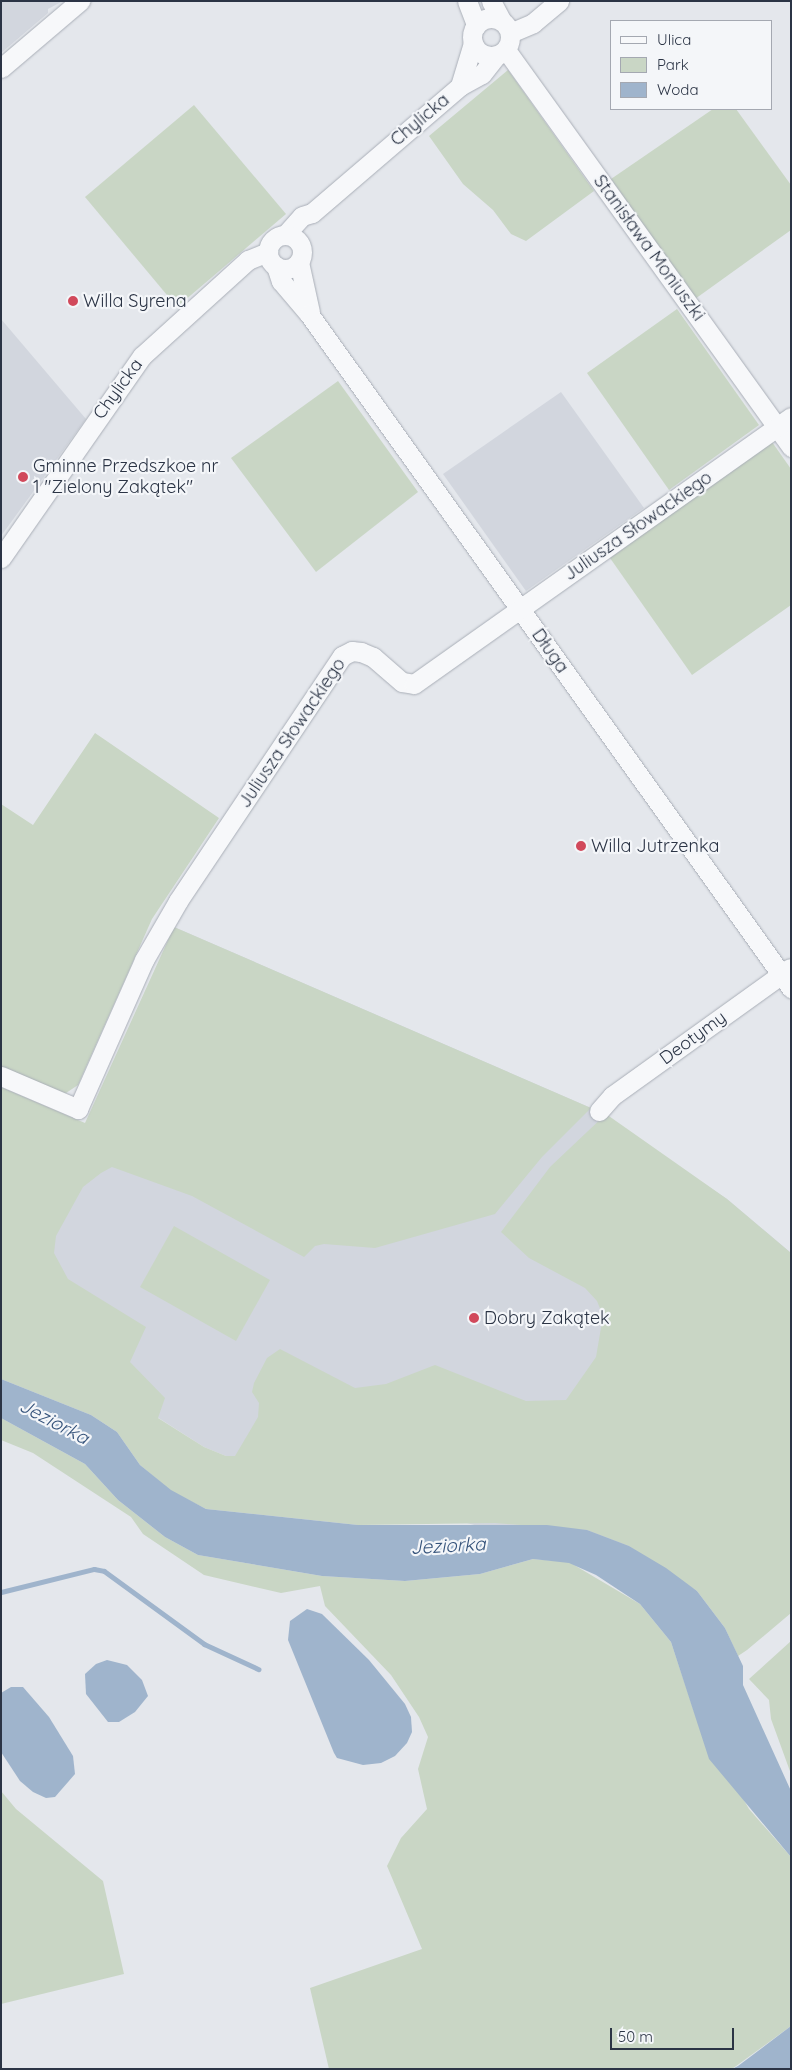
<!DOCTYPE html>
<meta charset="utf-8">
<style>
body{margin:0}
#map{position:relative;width:792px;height:2070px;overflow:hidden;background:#e4e7ec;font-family:Quicksand,sans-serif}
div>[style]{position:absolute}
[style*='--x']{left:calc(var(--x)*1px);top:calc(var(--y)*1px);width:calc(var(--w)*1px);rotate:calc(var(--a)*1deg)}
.built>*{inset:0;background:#d2d6de}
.green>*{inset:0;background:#c9d6c5}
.water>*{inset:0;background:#9fb4cc}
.stream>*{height:5px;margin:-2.5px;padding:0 2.5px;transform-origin:2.5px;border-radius:2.5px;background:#9fb4cc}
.roads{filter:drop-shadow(0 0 1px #a9aeb7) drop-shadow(0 0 1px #a9aeb7)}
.minor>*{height:19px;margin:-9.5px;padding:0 9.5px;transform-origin:9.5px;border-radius:9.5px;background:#f7f8fa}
.minor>.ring{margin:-9.5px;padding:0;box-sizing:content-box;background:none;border:19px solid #f7f8fa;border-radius:50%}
.dots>*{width:14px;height:14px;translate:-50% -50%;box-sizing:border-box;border:2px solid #f4f6f9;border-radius:50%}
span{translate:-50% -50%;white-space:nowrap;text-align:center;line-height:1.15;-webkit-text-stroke:4.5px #f4f6f9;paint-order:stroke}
.street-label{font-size:18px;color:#2b3445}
.poi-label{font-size:18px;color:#2b3445}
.left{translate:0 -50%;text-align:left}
.water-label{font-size:19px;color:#34527a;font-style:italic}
.frame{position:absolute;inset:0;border:2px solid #2b3445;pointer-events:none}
.legend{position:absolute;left:610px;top:20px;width:162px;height:90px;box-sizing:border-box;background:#f4f6f9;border:1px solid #a4a8b1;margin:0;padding:6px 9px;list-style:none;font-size:15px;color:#2b3445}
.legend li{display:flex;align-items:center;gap:10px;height:25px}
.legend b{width:25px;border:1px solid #a4a8b1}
.scale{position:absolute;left:610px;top:2028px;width:124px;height:22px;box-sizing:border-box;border:2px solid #2b3445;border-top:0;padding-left:6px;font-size:15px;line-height:18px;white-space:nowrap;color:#2b3445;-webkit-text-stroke:4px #f4f6f9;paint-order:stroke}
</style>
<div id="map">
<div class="built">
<div style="clip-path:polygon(1px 1px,63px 1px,48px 9px,48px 13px,1px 53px)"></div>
<div style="clip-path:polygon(1px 319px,86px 419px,1px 536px)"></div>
<div style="clip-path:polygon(561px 392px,644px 508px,526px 591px,443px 474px)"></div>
<div style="clip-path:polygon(174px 927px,591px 1108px,727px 1199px,791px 1253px,791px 1613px,226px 1456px,204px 1447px,132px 1401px,17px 1293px)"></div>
</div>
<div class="green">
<div style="clip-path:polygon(508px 70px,594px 191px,526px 241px,511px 234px,493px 210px,463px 184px,429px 136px)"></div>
<div style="clip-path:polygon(194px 105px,286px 214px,177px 307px,85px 197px)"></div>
<div style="clip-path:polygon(713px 109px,736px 109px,791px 185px,791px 230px,695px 299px,611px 179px)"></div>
<div style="clip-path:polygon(677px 309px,759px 425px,669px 490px,587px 373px)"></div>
<div style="clip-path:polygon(338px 381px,418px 492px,316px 572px,231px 458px)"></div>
<div style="clip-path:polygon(772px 442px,791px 469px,791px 605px,692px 675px,610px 558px)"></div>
<div style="clip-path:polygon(95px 733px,219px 818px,152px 919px,78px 1085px,63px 1095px,1px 1068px,1px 804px,33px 825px)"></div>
<div style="clip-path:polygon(174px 927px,591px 1108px,542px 1157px,495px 1214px,375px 1248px,324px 1244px,315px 1246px,304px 1257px,192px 1196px,112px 1167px,101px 1173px,83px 1187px,56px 1236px,54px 1253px,68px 1279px,146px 1327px,130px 1362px,165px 1398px,158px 1418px,204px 1447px,226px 1456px,235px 1456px,258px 1417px,259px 1403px,252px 1392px,254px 1383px,267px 1358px,280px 1349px,355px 1388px,386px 1384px,435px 1365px,526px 1401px,566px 1400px,596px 1357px,603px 1316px,597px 1301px,585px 1288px,529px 1258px,501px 1232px,550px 1167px,606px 1114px,727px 1199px,791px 1253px,791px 1613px,747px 1650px,738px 1656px,725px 1628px,697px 1591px,629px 1546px,587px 1530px,495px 1523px,358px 1525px,206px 1509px,171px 1491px,140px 1465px,117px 1432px,91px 1415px,1px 1379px,1px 1087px,85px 1123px)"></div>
<div style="clip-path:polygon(174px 1226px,270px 1280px,236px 1341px,140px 1287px)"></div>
<div style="clip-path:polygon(1px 1418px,85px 1464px,118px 1500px,165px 1537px,198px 1555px,322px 1576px,405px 1581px,480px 1574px,533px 1559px,569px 1562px,640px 1604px,671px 1642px,695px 1714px,749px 1809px,791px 1857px,791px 2026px,732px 2069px,329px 2069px,310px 1988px,422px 1949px,387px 1866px,401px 1838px,427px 1809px,418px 1769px,428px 1737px,419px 1717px,391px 1675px,325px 1606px,320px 1586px,281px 1593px,204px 1575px,143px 1534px,131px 1517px,33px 1453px,1px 1440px)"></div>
<div style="clip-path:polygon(791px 1641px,791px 1774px,771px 1719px,769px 1700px,749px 1679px)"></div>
<div style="clip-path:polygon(1px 1791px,16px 1809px,103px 1881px,124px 1974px,1px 2004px)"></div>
</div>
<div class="water">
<div style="clip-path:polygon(1px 1379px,91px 1415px,117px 1432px,140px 1465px,171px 1490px,206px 1509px,358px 1525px,547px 1525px,587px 1530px,629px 1546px,666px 1568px,697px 1591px,725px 1628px,743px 1666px,743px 1685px,791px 1791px,791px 1857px,709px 1759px,671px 1642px,640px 1604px,596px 1575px,569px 1563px,533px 1559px,480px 1574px,405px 1581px,322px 1576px,198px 1555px,165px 1537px,118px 1500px,85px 1464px,1px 1418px)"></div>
<div style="clip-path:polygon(307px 1609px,322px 1614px,369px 1660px,405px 1704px,411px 1717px,412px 1732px,407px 1743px,395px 1756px,381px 1763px,363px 1765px,337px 1758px,334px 1753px,288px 1640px,290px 1621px)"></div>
<div style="clip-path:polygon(107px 1660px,127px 1665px,142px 1680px,148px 1696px,135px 1712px,119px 1722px,108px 1722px,86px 1694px,85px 1674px,96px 1664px)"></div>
<div style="clip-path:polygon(11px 1687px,23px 1687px,49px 1717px,73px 1756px,75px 1774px,55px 1797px,46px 1798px,33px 1792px,20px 1781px,1px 1752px,1px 1693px)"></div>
<div style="clip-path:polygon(791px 2026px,790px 2069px,732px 2069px,738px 2066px)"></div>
</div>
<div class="stream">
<div style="--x:1;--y:1592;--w:96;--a:-13.9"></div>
<div style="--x:94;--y:1569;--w:10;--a:11"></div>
<div style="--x:104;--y:1571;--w:124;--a:36.1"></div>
<div style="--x:204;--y:1644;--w:60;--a:24.8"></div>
</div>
<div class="roads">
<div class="minor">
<div style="--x:467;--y:1;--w:26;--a:69"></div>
<div style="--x:491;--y:1;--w:21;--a:62"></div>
<div class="ring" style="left:472px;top:18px;width:19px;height:19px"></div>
<div style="--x:510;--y:33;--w:25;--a:-23"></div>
<div style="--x:533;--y:23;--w:34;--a:-40"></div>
<div style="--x:506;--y:50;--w:489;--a:54.3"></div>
<div style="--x:1;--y:68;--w:104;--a:-40.3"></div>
<div style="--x:460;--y:86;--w:45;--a:-73.2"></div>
<div style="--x:285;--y:235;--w:25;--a:-48"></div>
<div style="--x:302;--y:216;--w:10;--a:-17"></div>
<div style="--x:312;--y:213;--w:195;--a:-40.6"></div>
<div style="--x:460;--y:86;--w:25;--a:-29"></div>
<div style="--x:482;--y:74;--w:23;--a:-52"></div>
<div class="ring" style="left:268px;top:235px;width:15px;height:15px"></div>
<div style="--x:299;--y:262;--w:51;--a:77.6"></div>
<div style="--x:276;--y:266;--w:16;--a:72"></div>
<div style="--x:281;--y:281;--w:43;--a:49.7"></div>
<div style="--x:309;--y:314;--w:829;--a:54.43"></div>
<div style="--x:1;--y:558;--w:246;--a:-55.1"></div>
<div style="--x:142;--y:356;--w:143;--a:-42.2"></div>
<div style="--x:248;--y:260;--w:22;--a:-22"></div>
<div style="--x:1;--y:1076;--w:84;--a:23.2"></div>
<div style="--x:78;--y:1109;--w:163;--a:-66.1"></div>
<div style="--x:144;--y:960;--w:68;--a:-60"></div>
<div style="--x:178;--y:901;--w:295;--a:-56.2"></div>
<div style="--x:342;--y:656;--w:11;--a:-27"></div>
<div style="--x:352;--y:651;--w:9;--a:6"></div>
<div style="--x:361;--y:652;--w:13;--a:23"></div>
<div style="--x:373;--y:657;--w:38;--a:41"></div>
<div style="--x:402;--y:682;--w:12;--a:9"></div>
<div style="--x:414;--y:684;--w:462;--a:-35.3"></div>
<div style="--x:599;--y:1111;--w:20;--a:-49"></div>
<div style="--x:612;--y:1096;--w:219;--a:-35.7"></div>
</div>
</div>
<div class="dots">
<div style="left:73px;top:301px;background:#d1495b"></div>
<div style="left:23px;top:477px;background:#d1495b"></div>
<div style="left:581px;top:846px;background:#d1495b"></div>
<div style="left:474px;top:1318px;background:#d1495b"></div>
</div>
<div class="street-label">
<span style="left:420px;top:120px;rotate:-40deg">Chylicka</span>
<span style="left:649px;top:248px;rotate:54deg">Stanisława Moniuszki</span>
<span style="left:118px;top:389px;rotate:-54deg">Chylicka</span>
<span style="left:638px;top:526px;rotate:-35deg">Juliusza Słowackiego</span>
<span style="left:550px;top:651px;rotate:55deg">Długa</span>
<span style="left:292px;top:733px;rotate:-56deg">Juliusza Słowackiego</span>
<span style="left:693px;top:1038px;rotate:-36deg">Deotymy</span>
</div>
<div class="poi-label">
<span class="left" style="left:83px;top:301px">Willa Syrena</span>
<span class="left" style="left:33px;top:477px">Gminne Przedszkoe nr<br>1 "Zielony Zakątek"</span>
<span class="left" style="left:591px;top:846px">Willa Jutrzenka</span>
<span class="left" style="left:484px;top:1318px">Dobry Zakątek</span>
</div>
<div class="water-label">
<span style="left:54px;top:1422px;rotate:28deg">Jeziorka</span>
<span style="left:448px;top:1546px;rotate:-3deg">Jeziorka</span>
</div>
<div class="frame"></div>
<ul class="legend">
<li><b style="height:6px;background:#f7f8fa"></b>Ulica</li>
<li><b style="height:14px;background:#c9d6c5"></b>Park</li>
<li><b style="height:14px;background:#9fb4cc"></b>Woda</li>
</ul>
<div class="scale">50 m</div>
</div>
